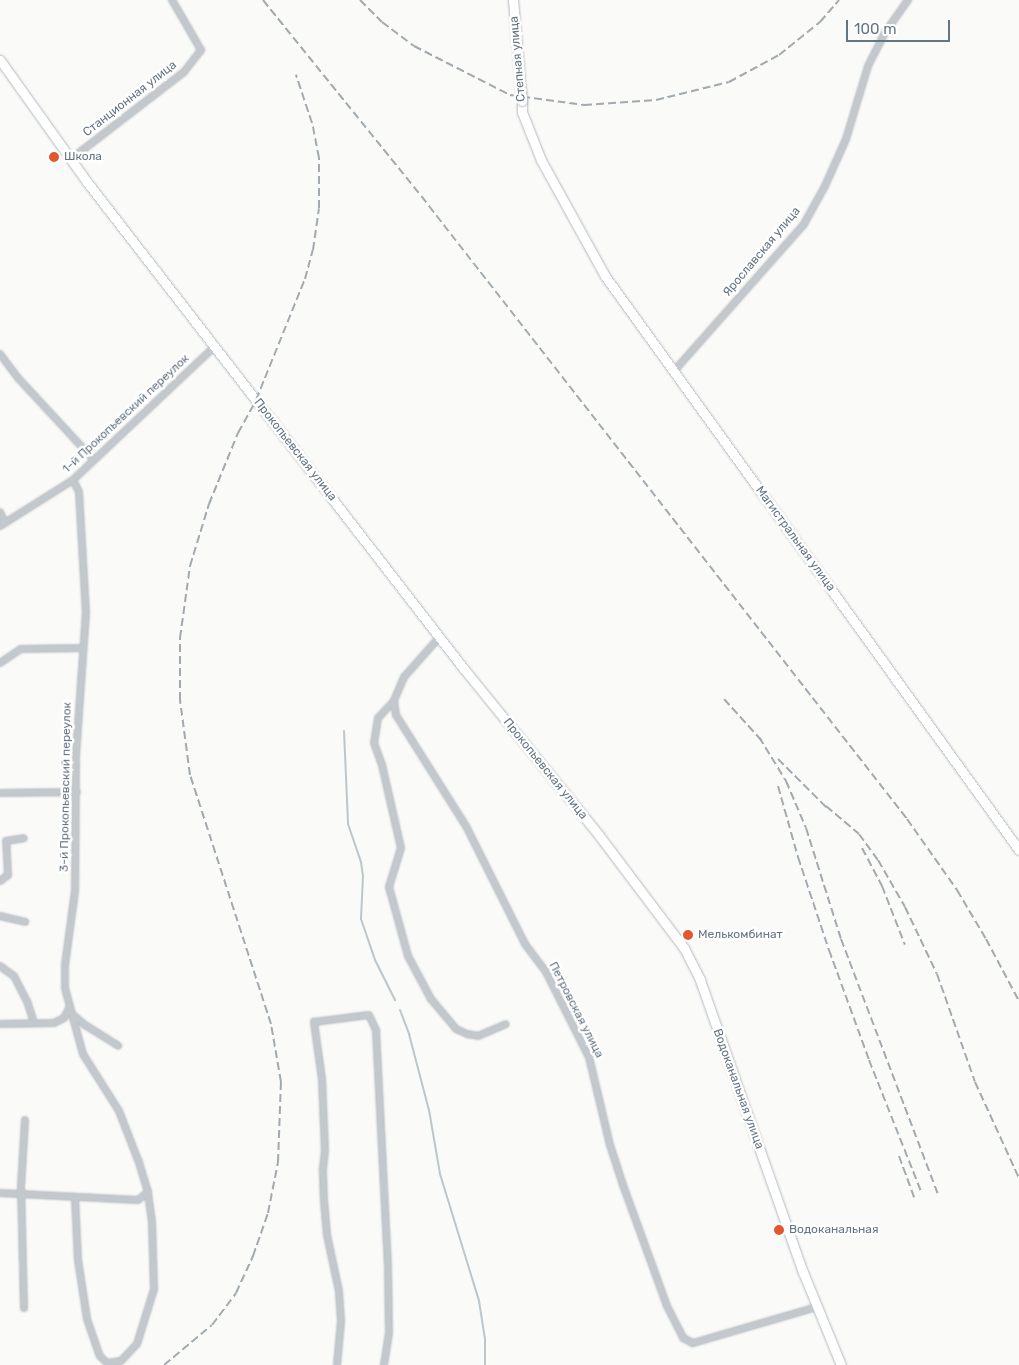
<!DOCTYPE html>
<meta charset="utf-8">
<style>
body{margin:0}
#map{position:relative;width:1019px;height:1365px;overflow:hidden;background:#fafaf8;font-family:Rubik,sans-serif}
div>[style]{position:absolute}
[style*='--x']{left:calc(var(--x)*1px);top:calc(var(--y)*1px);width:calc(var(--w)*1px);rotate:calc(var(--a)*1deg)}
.stream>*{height:2px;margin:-1px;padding:0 1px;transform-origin:1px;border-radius:1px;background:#bbc7cb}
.roads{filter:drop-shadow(0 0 1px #b3babf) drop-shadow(0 0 1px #b3babf)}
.street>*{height:6px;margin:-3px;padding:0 3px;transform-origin:3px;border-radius:3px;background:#c3c8cc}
.secondary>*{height:9px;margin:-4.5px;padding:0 4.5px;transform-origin:4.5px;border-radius:4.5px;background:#fff}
.rail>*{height:2px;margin-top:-1px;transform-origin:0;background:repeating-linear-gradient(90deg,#a2aab0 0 8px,transparent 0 12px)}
.bridges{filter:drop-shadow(0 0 1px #b3babf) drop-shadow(0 0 1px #b3babf)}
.secondary-bridge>*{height:9px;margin:-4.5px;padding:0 4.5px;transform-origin:4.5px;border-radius:4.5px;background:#fff}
.dots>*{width:14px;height:14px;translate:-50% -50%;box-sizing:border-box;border:2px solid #fff;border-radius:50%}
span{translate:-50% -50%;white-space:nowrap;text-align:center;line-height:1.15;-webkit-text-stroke:5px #fff;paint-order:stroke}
.street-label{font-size:12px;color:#657683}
.poi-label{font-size:12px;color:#657683}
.left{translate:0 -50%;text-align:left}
.scale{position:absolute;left:846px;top:20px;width:104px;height:22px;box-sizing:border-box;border:2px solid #657683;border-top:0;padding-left:6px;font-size:15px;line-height:18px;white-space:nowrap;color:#657683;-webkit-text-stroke:4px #fff;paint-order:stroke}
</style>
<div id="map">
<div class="stream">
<div style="--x:344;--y:731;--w:93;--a:87.5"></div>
<div style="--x:348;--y:824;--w:40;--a:71.1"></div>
<div style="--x:361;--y:862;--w:14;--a:82"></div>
<div style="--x:363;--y:876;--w:43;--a:92.7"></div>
<div style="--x:361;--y:919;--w:43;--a:71.1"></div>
<div style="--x:375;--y:960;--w:45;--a:63.4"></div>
<div style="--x:400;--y:1010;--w:26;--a:69"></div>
<div style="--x:409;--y:1034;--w:79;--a:75.3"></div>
<div style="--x:429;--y:1110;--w:65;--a:80.2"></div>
<div style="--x:440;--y:1174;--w:133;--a:72.9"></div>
<div style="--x:479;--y:1301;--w:38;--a:81"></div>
<div style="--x:485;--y:1339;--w:26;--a:90"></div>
</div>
<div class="roads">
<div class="street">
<div style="--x:71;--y:159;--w:143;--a:-37.6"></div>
<div style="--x:184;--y:72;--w:28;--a:-52"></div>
<div style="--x:201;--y:50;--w:58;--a:-120.1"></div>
<div style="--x:0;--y:354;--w:31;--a:53"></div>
<div style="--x:19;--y:379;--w:109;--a:47.2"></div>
<div style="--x:675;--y:370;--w:195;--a:-48.5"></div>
<div style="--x:804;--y:224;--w:43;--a:-61.1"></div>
<div style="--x:825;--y:186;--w:51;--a:-65.9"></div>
<div style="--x:846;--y:139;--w:76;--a:-73.2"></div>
<div style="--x:868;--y:66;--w:36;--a:-63"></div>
<div style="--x:884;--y:34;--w:42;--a:-54.8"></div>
<div style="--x:73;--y:480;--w:13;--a:63"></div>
<div style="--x:79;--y:492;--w:120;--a:86.7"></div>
<div style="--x:86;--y:612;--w:143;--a:94"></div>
<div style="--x:76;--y:755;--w:136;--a:90.4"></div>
<div style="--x:75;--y:891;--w:75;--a:97.7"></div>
<div style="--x:65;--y:965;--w:23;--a:90"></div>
<div style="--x:65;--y:988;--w:27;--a:75"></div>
<div style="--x:72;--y:1014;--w:17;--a:40"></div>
<div style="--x:85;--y:1025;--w:39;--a:32"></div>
<div style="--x:0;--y:512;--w:12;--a:66"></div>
<div style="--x:0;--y:526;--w:86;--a:-32.2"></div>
<div style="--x:73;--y:480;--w:194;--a:-43.3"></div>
<div style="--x:436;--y:641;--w:48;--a:131.6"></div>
<div style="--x:404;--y:677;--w:26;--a:113"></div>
<div style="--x:394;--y:701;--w:14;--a:82"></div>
<div style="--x:396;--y:715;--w:131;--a:57.8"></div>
<div style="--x:466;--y:826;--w:132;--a:63.4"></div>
<div style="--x:525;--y:944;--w:35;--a:53"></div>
<div style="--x:546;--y:972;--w:95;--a:63.2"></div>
<div style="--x:589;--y:1057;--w:90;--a:76.6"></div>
<div style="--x:610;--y:1145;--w:42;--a:72"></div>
<div style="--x:623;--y:1185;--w:129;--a:70"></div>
<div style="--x:667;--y:1306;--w:36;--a:63"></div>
<div style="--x:683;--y:1338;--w:11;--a:27"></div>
<div style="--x:693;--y:1343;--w:129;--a:-16.2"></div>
<div style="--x:0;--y:663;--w:25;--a:-34"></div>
<div style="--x:21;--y:649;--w:62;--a:-0.9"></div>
<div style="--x:394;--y:701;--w:23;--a:133"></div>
<div style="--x:378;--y:718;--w:25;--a:99"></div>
<div style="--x:374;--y:743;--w:23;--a:70"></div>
<div style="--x:382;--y:765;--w:85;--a:77.1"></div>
<div style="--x:401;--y:848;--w:41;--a:107.1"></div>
<div style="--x:389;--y:887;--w:72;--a:74.6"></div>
<div style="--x:408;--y:956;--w:49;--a:61.9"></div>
<div style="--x:431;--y:999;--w:39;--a:50"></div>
<div style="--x:456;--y:1029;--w:12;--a:24"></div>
<div style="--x:467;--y:1034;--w:11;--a:10"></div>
<div style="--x:478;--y:1036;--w:30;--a:-23"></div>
<div style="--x:0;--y:793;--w:77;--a:-0.7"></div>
<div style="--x:0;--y:881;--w:10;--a:-37"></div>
<div style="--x:8;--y:875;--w:34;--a:-93"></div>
<div style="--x:6;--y:841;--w:18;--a:-9"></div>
<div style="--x:0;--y:916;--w:26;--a:13"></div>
<div style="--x:0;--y:966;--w:17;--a:36"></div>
<div style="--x:14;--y:976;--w:28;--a:63"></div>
<div style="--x:27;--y:1001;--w:23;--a:72"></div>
<div style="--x:0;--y:1024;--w:54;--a:-1.1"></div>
<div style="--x:54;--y:1023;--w:11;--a:-27"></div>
<div style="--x:64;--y:1018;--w:13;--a:-63"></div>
<div style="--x:0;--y:1193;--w:138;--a:2.9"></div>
<div style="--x:138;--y:1200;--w:13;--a:-39"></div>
<div style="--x:148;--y:1192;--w:34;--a:-107"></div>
<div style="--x:138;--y:1160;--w:53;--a:-111.2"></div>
<div style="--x:119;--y:1111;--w:67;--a:-122.3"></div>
<div style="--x:83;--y:1054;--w:41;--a:-105.4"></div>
<div style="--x:75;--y:1197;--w:63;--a:87.3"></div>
<div style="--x:78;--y:1260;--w:60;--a:81.3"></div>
<div style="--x:87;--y:1319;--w:39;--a:71"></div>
<div style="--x:100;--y:1356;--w:10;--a:45"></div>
<div style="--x:107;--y:1363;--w:14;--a:-8"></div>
<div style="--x:121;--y:1361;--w:23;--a:-47"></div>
<div style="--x:137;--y:1344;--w:58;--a:-72.8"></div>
<div style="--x:154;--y:1289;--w:67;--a:-91.7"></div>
<div style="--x:152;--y:1222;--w:30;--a:-98"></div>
<div style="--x:24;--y:1308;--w:121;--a:-91.4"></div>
<div style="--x:21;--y:1187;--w:67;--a:-86.6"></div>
<div style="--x:337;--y:1365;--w:44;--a:-84.8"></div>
<div style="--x:341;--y:1321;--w:30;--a:-94"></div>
<div style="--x:339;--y:1291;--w:57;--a:-102.1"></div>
<div style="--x:327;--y:1235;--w:33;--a:-95"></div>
<div style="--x:324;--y:1202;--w:33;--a:-92"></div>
<div style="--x:323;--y:1169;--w:18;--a:-84"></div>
<div style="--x:325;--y:1151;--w:72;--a:-92.4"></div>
<div style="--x:322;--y:1079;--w:58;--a:-98"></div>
<div style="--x:314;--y:1022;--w:55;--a:-7.3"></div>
<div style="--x:369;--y:1015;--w:17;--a:65"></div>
<div style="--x:376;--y:1030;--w:239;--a:87.1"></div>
<div style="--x:388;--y:1269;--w:64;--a:89.1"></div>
<div style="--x:389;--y:1333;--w:32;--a:99"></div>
</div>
<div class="secondary">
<div style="--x:513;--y:0;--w:92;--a:85"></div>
<div style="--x:0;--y:60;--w:150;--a:54.5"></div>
<div style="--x:87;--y:182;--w:616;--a:52.26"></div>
<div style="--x:464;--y:669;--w:213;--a:50.9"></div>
<div style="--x:598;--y:834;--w:143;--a:53"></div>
<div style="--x:684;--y:948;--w:36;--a:63"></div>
<div style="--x:700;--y:980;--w:310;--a:70.6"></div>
<div style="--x:803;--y:1272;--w:100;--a:67.8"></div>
<div style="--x:522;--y:101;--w:11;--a:90"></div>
<div style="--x:522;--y:112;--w:52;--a:68.4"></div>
<div style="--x:541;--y:160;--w:132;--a:61.1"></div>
<div style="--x:605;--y:276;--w:708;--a:54.2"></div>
</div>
</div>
<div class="rail">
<div style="--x:263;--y:0;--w:265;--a:51.1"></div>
<div style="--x:429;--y:206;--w:777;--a:52.05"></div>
<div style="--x:907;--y:819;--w:87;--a:54.8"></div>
<div style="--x:957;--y:890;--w:57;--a:59.4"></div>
<div style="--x:986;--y:939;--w:70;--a:62"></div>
<div style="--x:360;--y:0;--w:31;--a:45"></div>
<div style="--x:382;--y:22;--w:40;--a:37"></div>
<div style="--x:414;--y:46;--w:108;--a:27"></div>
<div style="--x:510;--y:95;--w:75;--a:7.7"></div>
<div style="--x:584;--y:105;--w:72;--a:-4"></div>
<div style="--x:656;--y:100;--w:75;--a:-13.9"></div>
<div style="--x:729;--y:82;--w:57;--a:-28.4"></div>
<div style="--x:779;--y:55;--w:53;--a:-38.8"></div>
<div style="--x:820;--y:22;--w:29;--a:-49"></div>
<div style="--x:724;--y:699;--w:58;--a:47.8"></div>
<div style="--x:759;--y:737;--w:52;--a:58.5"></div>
<div style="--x:786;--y:781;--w:51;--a:66.9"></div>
<div style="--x:806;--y:828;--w:116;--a:72.5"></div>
<div style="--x:841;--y:939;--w:274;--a:69.2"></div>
<div style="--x:778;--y:759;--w:72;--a:45"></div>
<div style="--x:778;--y:786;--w:74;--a:74.3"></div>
<div style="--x:798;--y:857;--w:98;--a:71.6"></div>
<div style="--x:829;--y:950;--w:117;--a:70"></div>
<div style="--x:869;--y:1060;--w:144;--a:68.4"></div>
<div style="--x:826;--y:806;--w:43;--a:40.3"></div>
<div style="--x:859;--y:834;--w:32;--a:54"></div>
<div style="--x:878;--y:860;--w:54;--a:60.1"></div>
<div style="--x:905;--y:907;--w:74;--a:64.5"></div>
<div style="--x:937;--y:974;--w:114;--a:70.6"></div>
<div style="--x:975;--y:1082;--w:106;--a:65.4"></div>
<div style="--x:862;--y:848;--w:43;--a:62.2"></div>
<div style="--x:882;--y:886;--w:63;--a:68.7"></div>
<div style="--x:899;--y:1156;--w:44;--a:69.9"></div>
<div style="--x:164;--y:1365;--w:62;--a:-39.8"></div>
<div style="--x:212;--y:1325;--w:40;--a:-53"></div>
<div style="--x:236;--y:1293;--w:41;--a:-65.3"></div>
<div style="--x:253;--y:1256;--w:46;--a:-70.8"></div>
<div style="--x:268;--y:1213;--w:52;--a:-78.9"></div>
<div style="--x:278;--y:1162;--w:80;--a:-87.9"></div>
<div style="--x:281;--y:1082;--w:59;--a:-99.8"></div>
<div style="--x:271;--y:1024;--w:262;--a:-108"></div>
<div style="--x:190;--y:775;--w:76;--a:-97.6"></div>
<div style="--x:180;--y:700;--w:62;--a:-90"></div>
<div style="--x:180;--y:638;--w:73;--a:-82.1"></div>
<div style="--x:190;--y:566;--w:65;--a:-73"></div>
<div style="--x:209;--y:504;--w:77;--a:-67.8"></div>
<div style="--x:238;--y:433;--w:38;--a:-61"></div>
<div style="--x:256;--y:400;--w:131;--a:-68"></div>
<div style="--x:305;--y:279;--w:30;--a:-75"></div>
<div style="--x:313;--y:250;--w:42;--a:-81.9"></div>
<div style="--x:319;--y:208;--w:50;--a:-90"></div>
<div style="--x:319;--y:158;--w:36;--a:-101"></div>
<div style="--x:312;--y:123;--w:51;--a:-108.4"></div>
</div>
<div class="bridges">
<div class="secondary-bridge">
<div style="--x:521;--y:92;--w:9;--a:84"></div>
</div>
</div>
<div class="dots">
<div style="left:54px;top:157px;background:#e4572e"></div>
<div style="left:688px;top:935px;background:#e4572e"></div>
<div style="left:779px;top:1230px;background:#e4572e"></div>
</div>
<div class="street-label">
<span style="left:518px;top:59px;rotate:-95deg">Степная улица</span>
<span style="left:130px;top:99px;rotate:-38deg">Станционная улица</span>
<span style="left:762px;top:252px;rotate:-50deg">Ярославская улица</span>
<span style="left:126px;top:414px;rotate:-43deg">1-й Прокопьевский переулок</span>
<span style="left:295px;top:450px;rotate:52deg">Прокопьевская улица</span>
<span style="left:795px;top:539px;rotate:54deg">Магистральная улица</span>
<span style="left:545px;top:769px;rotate:51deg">Прокопьевская улица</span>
<span style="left:66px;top:787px;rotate:-89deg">3-й Прокопьевский переулок</span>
<span style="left:576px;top:1010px;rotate:63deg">Петровская улица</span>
<span style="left:738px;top:1089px;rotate:70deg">Водоканальная улица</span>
</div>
<div class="poi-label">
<span class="left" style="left:64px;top:157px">Школа</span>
<span class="left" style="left:698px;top:935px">Мелькомбинат</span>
<span class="left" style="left:789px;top:1230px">Водоканальная</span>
</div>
<div class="scale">100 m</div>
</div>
